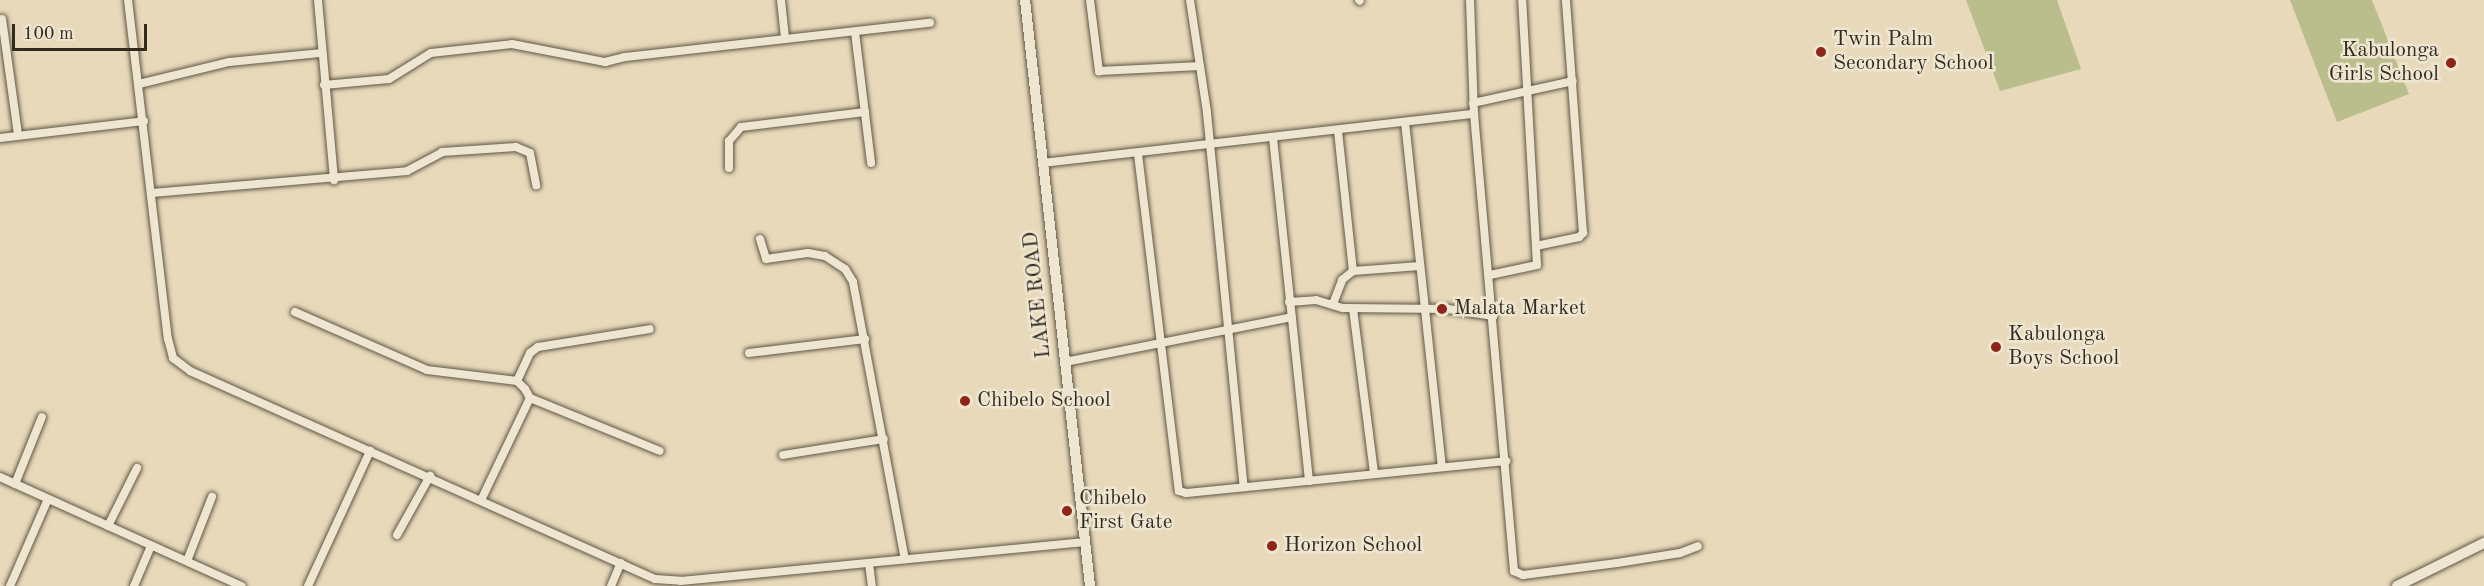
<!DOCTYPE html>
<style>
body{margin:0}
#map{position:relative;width:2484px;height:586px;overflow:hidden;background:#e7d9b9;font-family:"Old Standard TT",serif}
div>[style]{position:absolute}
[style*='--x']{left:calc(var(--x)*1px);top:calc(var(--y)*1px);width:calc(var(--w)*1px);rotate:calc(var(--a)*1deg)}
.green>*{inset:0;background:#babe8c}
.roads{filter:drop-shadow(0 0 2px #605646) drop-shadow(0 0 2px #605646)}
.street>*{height:8px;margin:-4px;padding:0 4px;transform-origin:4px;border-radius:4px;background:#efe6d2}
.secondary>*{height:10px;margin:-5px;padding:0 5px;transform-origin:5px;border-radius:5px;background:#efe6d2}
.dots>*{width:16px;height:16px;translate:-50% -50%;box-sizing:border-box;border:3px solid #efe6d2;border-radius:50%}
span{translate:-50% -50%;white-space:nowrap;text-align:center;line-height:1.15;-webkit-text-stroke:5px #efe6d2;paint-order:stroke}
.poi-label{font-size:21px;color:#332a1f}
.left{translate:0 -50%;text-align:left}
.right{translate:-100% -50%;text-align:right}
.street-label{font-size:21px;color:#332a1f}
.scale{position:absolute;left:12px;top:24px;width:135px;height:27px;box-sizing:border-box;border:3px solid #332a1f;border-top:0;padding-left:8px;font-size:18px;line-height:21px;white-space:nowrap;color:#332a1f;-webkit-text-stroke:4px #efe6d2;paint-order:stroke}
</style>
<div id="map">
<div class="green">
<div style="clip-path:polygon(1966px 0,2057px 0,2081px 69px,2000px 91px)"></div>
<div style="clip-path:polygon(2290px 0,2372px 0,2409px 94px,2337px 122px)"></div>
</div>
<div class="roads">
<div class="street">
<div style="--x:128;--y:0;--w:341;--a:83.3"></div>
<div style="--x:168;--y:339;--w:20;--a:75"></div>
<div style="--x:173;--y:358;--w:21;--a:37"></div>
<div style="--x:190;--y:371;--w:509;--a:24.1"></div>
<div style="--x:655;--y:579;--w:26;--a:4"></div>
<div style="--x:681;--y:581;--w:406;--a:-5.5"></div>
<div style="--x:318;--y:0;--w:181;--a:84.9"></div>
<div style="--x:781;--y:0;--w:39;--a:84"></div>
<div style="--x:1090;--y:0;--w:72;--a:82.8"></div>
<div style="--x:1099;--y:71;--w:101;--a:-2.8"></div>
<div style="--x:1190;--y:0;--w:114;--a:81.4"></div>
<div style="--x:1207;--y:113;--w:376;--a:84.4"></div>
<div style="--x:1359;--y:0;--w:1;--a:45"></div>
<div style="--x:1470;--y:0;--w:114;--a:88"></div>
<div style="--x:1474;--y:114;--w:459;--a:85"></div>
<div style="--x:1514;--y:571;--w:10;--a:24"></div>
<div style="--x:1523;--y:575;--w:95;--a:-7.3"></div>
<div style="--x:1617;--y:563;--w:64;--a:-9"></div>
<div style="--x:1680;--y:553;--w:19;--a:-21"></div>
<div style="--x:2;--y:19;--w:117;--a:82.1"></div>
<div style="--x:855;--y:32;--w:132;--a:83"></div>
<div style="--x:139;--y:84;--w:93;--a:-13.7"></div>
<div style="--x:229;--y:62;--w:91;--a:-5.6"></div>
<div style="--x:324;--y:85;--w:65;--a:-5.3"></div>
<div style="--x:389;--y:79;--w:49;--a:-31.8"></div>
<div style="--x:431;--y:53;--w:81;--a:-6.3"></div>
<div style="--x:512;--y:44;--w:95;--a:11"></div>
<div style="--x:605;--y:62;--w:21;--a:-14"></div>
<div style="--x:625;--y:57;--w:307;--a:-6.4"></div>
<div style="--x:1473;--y:103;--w:102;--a:-12.4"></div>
<div style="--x:1405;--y:122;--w:347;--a:83.9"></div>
<div style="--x:1338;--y:131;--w:141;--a:83.9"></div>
<div style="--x:0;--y:138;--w:145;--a:-6.7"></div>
<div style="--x:1273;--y:138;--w:345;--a:84"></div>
<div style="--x:1138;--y:154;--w:339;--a:83.1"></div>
<div style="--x:1179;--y:491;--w:7;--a:16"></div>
<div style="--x:1186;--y:493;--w:322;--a:-5.7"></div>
<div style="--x:1042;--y:163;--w:435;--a:-6.5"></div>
<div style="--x:729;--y:168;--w:27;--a:-90"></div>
<div style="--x:729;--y:141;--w:18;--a:-49"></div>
<div style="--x:741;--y:127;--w:125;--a:-6.9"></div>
<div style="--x:152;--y:193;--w:256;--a:-4.9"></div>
<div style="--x:407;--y:171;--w:40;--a:-28"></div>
<div style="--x:442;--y:152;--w:74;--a:-3.9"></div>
<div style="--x:516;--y:147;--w:15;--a:23"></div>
<div style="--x:530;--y:153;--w:33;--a:79"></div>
<div style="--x:760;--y:239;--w:21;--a:73"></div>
<div style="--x:766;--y:259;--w:42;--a:-8.1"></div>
<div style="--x:808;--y:253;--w:17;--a:10"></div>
<div style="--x:825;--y:256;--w:24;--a:33"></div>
<div style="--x:845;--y:269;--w:15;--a:58"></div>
<div style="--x:853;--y:282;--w:282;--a:79.4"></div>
<div style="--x:1536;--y:246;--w:44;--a:-11.8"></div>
<div style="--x:1579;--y:237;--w:6;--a:-45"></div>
<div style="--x:1583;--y:233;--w:234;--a:-94.2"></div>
<div style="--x:1490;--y:275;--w:48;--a:-12"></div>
<div style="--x:1537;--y:265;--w:265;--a:-93.2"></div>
<div style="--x:1289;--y:302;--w:27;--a:-4"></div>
<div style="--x:1316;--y:300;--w:28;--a:17"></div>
<div style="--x:1343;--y:308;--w:105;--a:0.5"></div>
<div style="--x:1448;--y:309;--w:46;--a:8.8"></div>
<div style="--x:1333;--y:304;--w:26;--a:-69"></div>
<div style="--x:1342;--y:280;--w:14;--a:-39"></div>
<div style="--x:1353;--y:271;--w:67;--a:-4.3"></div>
<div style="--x:1353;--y:309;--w:166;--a:82.7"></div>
<div style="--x:295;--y:312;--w:144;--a:23.7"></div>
<div style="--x:427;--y:370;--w:91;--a:7"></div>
<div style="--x:517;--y:381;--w:11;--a:45"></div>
<div style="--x:525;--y:389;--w:10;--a:61"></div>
<div style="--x:530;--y:398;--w:111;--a:115.6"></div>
<div style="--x:749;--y:353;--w:117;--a:-6.9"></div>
<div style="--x:1065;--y:362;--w:231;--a:-11.2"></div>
<div style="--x:517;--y:381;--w:31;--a:-65"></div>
<div style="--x:530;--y:353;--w:10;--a:-37"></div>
<div style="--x:538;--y:347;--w:113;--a:-9.1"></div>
<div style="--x:530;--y:398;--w:140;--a:22.2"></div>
<div style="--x:783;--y:455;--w:102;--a:-9"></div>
<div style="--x:0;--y:477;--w:265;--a:24.3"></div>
<div style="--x:15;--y:484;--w:72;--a:-68.1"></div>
<div style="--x:108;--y:526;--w:65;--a:-63.4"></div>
<div style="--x:397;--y:535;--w:68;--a:-60.8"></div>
<div style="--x:187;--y:561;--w:69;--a:-68.7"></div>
<div style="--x:869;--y:563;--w:23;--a:83"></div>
<div style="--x:10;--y:586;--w:95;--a:-66.4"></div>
<div style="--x:134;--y:586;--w:43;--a:-67"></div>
<div style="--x:308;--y:586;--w:149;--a:-65.3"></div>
<div style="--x:611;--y:586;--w:25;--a:-67"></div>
</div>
<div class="secondary">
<div style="--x:1025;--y:0;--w:590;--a:83.67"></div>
<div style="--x:2397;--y:586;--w:97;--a:-26.3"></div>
</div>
</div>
<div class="dots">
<div style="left:1821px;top:52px;background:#8f2418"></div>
<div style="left:2451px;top:63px;background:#8f2418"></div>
<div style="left:1442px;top:309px;background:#8f2418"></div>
<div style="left:1996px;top:347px;background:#8f2418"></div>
<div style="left:965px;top:401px;background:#8f2418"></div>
<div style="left:1067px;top:511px;background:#8f2418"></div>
<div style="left:1272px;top:546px;background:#8f2418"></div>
</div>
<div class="poi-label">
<span class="left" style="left:1833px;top:52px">Twin Palm<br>Secondary School</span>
<span class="right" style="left:2439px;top:63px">Kabulonga<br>Girls School</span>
<span class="left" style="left:1454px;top:309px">Malata Market</span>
<span class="left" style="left:2008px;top:347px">Kabulonga<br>Boys School</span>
<span class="left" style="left:977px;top:401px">Chibelo School</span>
<span class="left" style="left:1079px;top:511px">Chibelo<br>First Gate</span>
<span class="left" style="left:1284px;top:546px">Horizon School</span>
</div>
<div class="street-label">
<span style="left:1038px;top:295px;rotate:-96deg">LAKE ROAD</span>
</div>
<div class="scale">100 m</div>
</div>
